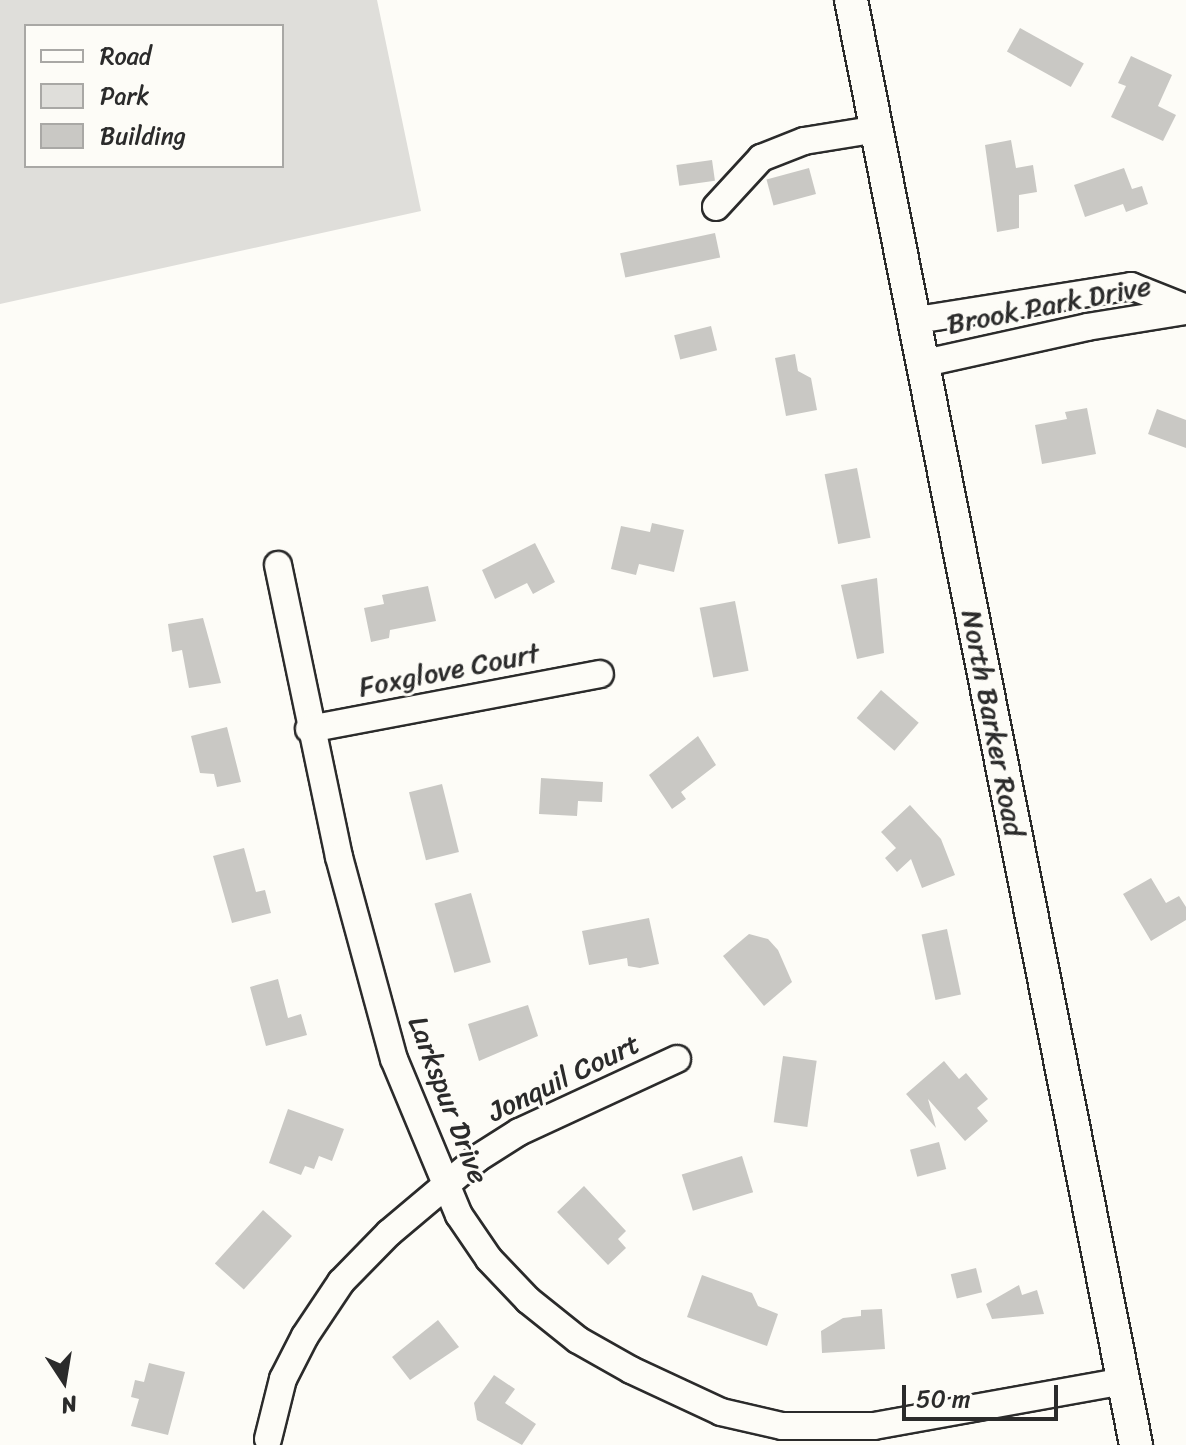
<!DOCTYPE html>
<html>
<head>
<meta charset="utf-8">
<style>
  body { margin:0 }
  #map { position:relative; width:1186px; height:1445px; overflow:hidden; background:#fdfcf7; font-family:Sriracha,sans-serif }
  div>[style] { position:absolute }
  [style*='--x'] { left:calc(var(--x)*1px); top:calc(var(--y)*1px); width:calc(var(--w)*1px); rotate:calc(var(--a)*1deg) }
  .green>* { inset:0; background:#dfdeda }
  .building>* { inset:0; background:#c9c8c4; transform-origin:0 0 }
  .roads { filter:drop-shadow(2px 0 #2b2b2b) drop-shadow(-2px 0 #2b2b2b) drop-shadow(0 2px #2b2b2b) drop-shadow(0 -2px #2b2b2b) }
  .minor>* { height:26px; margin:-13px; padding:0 13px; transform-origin:13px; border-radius:13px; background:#fdfcf7 }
  .major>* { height:32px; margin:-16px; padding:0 16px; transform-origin:16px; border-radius:16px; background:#fdfcf7 }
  span { translate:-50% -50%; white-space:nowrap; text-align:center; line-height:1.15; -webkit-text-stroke:6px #fdfcf7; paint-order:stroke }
  .street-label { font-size:28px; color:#2b2b2b }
  .legend { position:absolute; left:24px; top:24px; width:260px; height:144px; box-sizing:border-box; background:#fdfcf7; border:2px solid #a9a8a5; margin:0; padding:10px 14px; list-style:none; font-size:24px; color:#2b2b2b }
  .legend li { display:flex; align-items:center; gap:16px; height:40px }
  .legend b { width:40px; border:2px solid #a9a8a5 }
  .north { position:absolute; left:24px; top:1341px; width:80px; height:80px; -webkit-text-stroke:6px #fdfcf7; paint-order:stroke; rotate:168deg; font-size:22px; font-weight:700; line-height:32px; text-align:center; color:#2b2b2b }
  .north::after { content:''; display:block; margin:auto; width:28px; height:36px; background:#2b2b2b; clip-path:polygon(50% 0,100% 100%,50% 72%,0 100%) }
  .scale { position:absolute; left:902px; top:1385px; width:156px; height:36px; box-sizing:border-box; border:4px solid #2b2b2b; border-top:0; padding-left:10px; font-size:24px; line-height:28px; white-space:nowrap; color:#2b2b2b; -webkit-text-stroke:6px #fdfcf7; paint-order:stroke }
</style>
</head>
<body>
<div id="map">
  <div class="green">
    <div style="clip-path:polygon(evenodd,0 0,377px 0,421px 211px,0 304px,0 0,26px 26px,282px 26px,282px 166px,26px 166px,26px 26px)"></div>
  </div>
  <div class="building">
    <div style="left:1020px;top:28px;width:73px;height:27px;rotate:29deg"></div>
    <div style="clip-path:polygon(1131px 56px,1172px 75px,1158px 106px,1176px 115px,1163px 141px,1111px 117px,1126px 86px,1118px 83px)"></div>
    <div style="clip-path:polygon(1011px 140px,1016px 168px,1033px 165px,1037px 192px,1019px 195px,1019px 228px,997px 232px,985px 145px)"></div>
    <div style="left:712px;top:160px;width:21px;height:36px;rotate:82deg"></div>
    <div style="left:809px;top:168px;width:27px;height:44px;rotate:75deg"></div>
    <div style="clip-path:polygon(1124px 168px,1132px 189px,1142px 186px,1148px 204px,1126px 212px,1123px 204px,1085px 217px,1074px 185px)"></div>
    <div style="left:715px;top:233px;width:25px;height:97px;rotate:78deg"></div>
    <div style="left:711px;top:326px;width:25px;height:38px;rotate:76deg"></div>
    <div style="clip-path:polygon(795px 354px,798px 371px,811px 378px,817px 410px,786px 416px,775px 358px)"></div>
    <div style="clip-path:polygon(1087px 408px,1096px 454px,1042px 464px,1035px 425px,1067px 419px,1065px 412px)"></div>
    <div style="clip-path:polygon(1157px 409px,1186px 420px,1186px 448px,1148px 434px)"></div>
    <div style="left:857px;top:468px;width:71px;height:33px;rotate:79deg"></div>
    <div style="clip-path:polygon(652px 523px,684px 530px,674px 572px,639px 564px,636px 575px,611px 569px,621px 526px,650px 532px)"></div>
    <div style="clip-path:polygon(535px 543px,555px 582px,533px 594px,527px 583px,495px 599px,482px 570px)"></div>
    <div style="clip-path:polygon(877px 578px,884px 653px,857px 659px,841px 585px)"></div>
    <div style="clip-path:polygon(428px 586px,436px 621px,390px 630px,389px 638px,371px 642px,364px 608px,384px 604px,382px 595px)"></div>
    <div style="left:735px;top:601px;width:71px;height:36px;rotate:79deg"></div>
    <div style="clip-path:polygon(203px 618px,221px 683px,189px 688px,182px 650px,172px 652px,168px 624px)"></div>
    <div style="left:881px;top:690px;width:50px;height:37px;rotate:41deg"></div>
    <div style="clip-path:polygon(227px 727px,241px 782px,217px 787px,214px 774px,200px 773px,191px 736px)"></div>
    <div style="clip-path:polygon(698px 736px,716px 765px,681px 792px,686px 799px,672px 809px,649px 775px)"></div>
    <div style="clip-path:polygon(541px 778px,603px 782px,602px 802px,578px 801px,577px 816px,539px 814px)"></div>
    <div style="left:442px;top:784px;width:70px;height:34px;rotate:76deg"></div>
    <div style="clip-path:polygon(910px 805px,941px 839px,955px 875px,922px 888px,911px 859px,897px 872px,885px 858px,896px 848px,881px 832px)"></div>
    <div style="clip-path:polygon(244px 848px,256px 892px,265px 890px,271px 913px,232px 923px,213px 856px)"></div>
    <div style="clip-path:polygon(1151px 878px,1166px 903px,1179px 896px,1186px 907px,1186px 920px,1151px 941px,1123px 894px)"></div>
    <div style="left:471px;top:893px;width:72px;height:38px;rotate:74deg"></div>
    <div style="clip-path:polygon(649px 918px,659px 964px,640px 968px,628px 966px,627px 958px,589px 965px,582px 931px)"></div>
    <div style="left:947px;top:929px;width:67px;height:26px;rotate:78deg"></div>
    <div style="clip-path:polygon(749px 934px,768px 939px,778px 950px,792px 982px,764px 1006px,723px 956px)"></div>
    <div style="clip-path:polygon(278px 979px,288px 1018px,301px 1014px,307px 1035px,266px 1046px,250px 987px)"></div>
    <div style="clip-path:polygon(528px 1005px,538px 1036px,479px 1061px,468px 1024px)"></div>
    <div style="left:783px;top:1056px;width:34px;height:67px;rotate:8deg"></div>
    <div style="clip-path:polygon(944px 1061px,959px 1079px,966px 1073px,988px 1099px,977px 1108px,988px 1121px,965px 1141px,928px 1099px,936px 1128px,906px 1094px)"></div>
    <div style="clip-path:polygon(288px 1109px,344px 1129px,332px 1161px,319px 1156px,314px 1169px,305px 1166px,301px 1175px,269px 1163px)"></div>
    <div style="left:939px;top:1142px;width:28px;height:30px;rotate:75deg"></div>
    <div style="left:742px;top:1156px;width:38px;height:63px;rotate:73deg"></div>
    <div style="clip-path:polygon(584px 1186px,626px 1231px,618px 1239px,626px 1248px,608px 1265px,557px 1212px)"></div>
    <div style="left:263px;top:1210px;width:39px;height:72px;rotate:42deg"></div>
    <div style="left:976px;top:1268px;width:25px;height:26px;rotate:76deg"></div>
    <div style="clip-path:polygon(702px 1275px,752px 1293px,758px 1306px,778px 1314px,767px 1346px,687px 1317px)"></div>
    <div style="clip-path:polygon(1019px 1285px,1022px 1295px,1037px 1290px,1044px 1314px,992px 1319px,986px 1304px)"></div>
    <div style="clip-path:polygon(882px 1309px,885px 1349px,822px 1353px,821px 1331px,843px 1318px,861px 1316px,861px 1310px)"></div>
    <div style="clip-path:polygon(438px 1320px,459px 1347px,410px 1380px,392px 1357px)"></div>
    <div style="clip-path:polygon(149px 1363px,185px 1372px,168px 1435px,131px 1426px,139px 1399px,131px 1397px,135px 1380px,144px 1382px)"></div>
    <div style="clip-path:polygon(494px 1375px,515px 1389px,505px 1403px,536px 1424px,522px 1445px,477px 1420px,474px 1403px)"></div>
  </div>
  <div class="roads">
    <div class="minor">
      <div style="--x:716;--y:207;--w:67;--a:-47.4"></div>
      <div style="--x:761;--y:158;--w:46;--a:-21.6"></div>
      <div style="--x:804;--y:141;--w:75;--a:-9.2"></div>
      <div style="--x:917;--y:320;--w:217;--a:-9"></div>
      <div style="--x:1131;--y:286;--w:59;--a:21.8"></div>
      <div style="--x:925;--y:363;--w:166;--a:-12.5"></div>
      <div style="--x:1087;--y:327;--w:100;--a:-9.2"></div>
      <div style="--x:278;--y:565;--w:298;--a:78.2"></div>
      <div style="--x:339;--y:857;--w:209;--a:74.8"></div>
      <div style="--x:394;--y:1059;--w:169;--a:67.4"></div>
      <div style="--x:459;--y:1215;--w:53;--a:55.7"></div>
      <div style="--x:489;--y:1259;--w:57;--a:46.4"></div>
      <div style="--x:528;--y:1300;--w:64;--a:38.7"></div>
      <div style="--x:578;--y:1340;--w:61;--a:29.5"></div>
      <div style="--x:631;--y:1370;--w:99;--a:25"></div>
      <div style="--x:721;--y:1412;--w:63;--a:12.9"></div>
      <div style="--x:782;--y:1426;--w:92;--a:0"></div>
      <div style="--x:874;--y:1426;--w:253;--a:-10.2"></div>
      <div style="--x:309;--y:729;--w:296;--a:-10.7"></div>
      <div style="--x:268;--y:1439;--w:62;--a:-76"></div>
      <div style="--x:283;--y:1379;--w:48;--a:-62.9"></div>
      <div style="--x:305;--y:1336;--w:65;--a:-56.3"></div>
      <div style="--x:341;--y:1282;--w:69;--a:-45.6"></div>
      <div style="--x:389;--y:1233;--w:116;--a:-40.1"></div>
      <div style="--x:478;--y:1158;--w:49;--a:-32.4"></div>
      <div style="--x:519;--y:1132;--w:174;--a:-24.8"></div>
    </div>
    <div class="major">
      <div style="--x:851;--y:0;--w:1473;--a:78.84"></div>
    </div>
  </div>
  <div class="street-label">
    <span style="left:1049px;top:305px;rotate:-11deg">Brook Park Drive</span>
    <span style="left:449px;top:670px;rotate:-11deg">Foxglove Court</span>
    <span style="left:993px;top:723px;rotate:79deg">North Barker Road</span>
    <span style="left:564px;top:1078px;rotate:-26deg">Jonquil Court</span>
    <span style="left:448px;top:1100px;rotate:69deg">Larkspur Drive</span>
  </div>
  <ul class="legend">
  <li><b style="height:10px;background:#fdfcf7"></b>Road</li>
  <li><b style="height:22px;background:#dfdeda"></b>Park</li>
  <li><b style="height:22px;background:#c9c8c4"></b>Building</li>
  </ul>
  <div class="north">N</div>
  <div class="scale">50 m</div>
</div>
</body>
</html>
